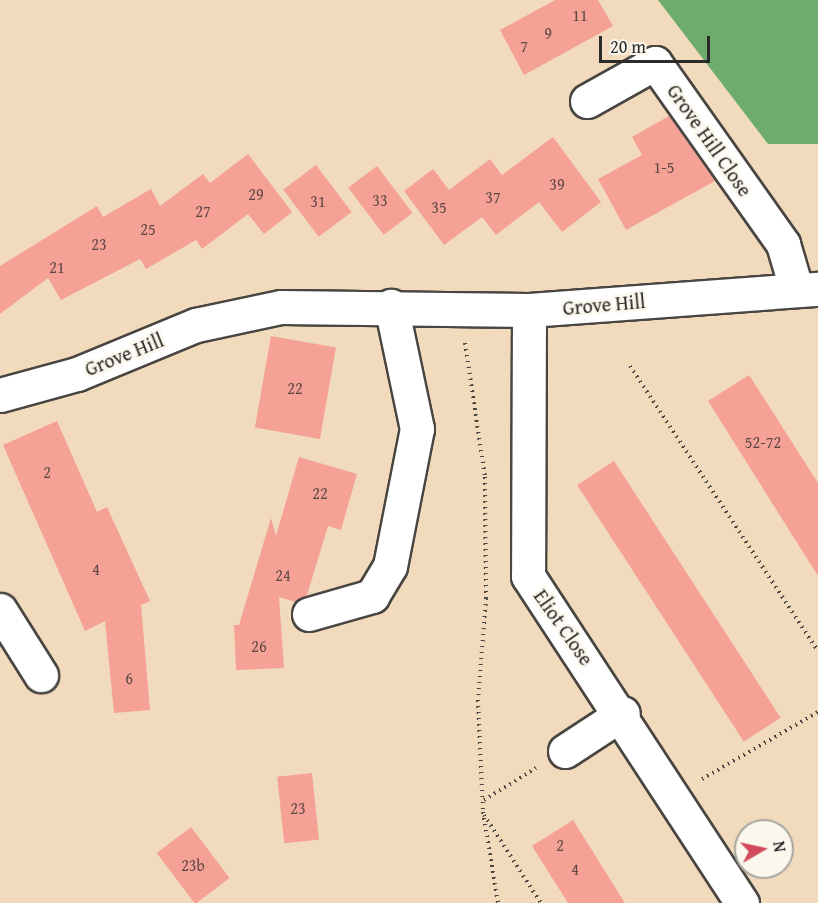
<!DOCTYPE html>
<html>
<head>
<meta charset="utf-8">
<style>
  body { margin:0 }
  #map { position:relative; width:818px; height:903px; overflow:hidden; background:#f1dbbc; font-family:"Gentium Book Plus",serif }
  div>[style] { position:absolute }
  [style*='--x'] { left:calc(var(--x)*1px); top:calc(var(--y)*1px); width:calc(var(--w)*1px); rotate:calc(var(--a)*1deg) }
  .forest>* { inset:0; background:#6eac6e }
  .building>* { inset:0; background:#f5a196; transform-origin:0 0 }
  .path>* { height:4px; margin-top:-2px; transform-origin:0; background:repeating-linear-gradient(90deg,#494541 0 1.5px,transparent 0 6px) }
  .roads { filter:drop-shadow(2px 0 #494541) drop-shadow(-2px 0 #494541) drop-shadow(0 2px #494541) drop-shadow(0 -2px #494541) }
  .minor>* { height:33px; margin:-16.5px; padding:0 16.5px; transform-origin:16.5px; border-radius:16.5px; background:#fff }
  span { translate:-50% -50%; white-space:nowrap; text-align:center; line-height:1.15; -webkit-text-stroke:5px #fbf7ec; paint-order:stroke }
  .number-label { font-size:16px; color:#5e4846 }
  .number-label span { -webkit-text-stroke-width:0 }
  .street-label { font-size:20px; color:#2b2b2b }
  .north { position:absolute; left:734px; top:819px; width:60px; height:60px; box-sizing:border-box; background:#fbf7ec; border:2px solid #a8a59f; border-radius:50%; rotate:81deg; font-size:16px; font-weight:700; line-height:24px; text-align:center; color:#2b2b2b }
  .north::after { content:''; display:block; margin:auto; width:21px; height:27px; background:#d1495b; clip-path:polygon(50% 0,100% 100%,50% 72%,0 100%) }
  .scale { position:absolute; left:599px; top:36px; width:111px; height:27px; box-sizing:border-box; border:3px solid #2b2b2b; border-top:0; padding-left:8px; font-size:18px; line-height:21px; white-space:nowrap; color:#2b2b2b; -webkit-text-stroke:4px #fbf7ec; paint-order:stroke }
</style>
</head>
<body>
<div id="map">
  <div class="forest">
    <div style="clip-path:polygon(658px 0,818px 0,818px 144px,768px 144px)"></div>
  </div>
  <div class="building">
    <div style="clip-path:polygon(555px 0,598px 0,613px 26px,524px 75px,500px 30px)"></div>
    <div style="clip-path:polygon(669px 116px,715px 181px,626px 230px,598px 179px,642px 155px,632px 137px)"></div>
    <div style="clip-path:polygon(553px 137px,601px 202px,562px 232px,539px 202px,496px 235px,482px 217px,444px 245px,404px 191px,433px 169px,449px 190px,490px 159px,502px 175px)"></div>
    <div style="clip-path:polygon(248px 154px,292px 212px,264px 234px,248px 214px,202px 249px,196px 240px,146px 269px,140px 259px,61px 300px,48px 278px,0 314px,0 266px,97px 206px,103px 217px,151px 189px,160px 206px,203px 174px,210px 183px)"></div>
    <div style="left:316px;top:165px;width:59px;height:41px;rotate:53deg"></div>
    <div style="left:377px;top:166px;width:59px;height:36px;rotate:53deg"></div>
    <div style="left:271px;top:336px;width:66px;height:93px;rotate:10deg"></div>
    <div style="clip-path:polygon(749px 375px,818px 483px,818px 576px,708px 401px)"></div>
    <div style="clip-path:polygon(57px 421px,97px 512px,107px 507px,150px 601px,141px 605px,150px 710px,114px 713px,105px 621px,85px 631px,3px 445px)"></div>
    <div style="clip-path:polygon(299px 457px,357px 474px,341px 530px,328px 526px,307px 595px,295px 602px,279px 597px,284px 668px,236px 670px,234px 625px,239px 625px,271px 518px,276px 536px)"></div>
    <div style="left:614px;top:461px;width:306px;height:44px;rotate:57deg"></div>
    <div style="left:312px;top:773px;width:67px;height:35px;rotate:84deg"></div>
    <div style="clip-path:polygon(573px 820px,588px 844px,625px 903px,568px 903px,532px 846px)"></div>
    <div style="left:191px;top:827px;width:64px;height:43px;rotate:53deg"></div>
  </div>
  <div class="path">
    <div style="--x:465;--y:343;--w:135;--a:81.5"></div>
    <div style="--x:485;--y:477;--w:121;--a:89.5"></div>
    <div style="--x:486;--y:598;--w:102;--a:94.5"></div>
    <div style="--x:478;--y:700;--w:112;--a:87.4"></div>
    <div style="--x:483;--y:812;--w:92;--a:80.6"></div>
    <div style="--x:630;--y:366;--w:341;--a:56.6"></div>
    <div style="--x:702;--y:779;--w:134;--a:-30"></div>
    <div style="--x:484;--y:800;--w:61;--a:-31.6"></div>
    <div style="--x:484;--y:815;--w:105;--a:57.1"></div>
  </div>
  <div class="roads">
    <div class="minor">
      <div style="--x:587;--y:101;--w:78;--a:-29.2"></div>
      <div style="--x:655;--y:63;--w:222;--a:54.7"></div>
      <div style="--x:783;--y:244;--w:46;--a:73.5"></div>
      <div style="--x:529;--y:310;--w:266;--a:90.2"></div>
      <div style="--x:528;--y:576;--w:391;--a:56.8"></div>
      <div style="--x:0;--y:395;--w:80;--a:-15.3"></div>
      <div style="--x:77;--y:374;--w:129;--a:-22.4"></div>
      <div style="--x:196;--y:325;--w:87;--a:-12"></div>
      <div style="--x:281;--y:307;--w:248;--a:0.7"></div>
      <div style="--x:529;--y:310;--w:290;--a:-4.2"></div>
      <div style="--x:0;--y:610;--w:77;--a:57.8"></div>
      <div style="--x:309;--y:614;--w:66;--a:-15.9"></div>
      <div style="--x:372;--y:596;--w:35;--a:-59"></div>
      <div style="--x:390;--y:566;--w:140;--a:-78.9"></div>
      <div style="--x:417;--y:429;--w:126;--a:-101.9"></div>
      <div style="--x:565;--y:751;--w:69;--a:-33.2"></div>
    </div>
  </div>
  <div class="number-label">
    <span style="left:580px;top:15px">11</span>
    <span style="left:548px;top:33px">9</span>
    <span style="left:524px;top:46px">7</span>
    <span style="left:664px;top:167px">1-5</span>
    <span style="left:557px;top:184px">39</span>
    <span style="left:256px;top:194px">29</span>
    <span style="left:493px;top:197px">37</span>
    <span style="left:380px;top:200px">33</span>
    <span style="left:318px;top:201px">31</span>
    <span style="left:439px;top:207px">35</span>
    <span style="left:203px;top:211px">27</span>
    <span style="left:148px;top:229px">25</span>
    <span style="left:99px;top:244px">23</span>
    <span style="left:57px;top:267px">21</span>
    <span style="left:295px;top:388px">22</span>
    <span style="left:763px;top:442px">52-72</span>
    <span style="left:47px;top:472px">2</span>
    <span style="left:320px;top:493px">22</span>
    <span style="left:96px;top:569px">4</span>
    <span style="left:283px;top:575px">24</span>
    <span style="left:259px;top:646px">26</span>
    <span style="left:129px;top:678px">6</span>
    <span style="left:298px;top:808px">23</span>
    <span style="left:560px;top:845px">2</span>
    <span style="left:193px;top:865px">23b</span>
    <span style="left:575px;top:869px">4</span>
  </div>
  <div class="street-label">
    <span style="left:710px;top:140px;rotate:55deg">Grove Hill Close</span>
    <span style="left:604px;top:304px;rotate:-5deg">Grove Hill</span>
    <span style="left:124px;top:354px;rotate:-22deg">Grove Hill</span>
    <span style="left:564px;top:627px;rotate:55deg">Eliot Close</span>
  </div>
  <div class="north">N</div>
  <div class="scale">20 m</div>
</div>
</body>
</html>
